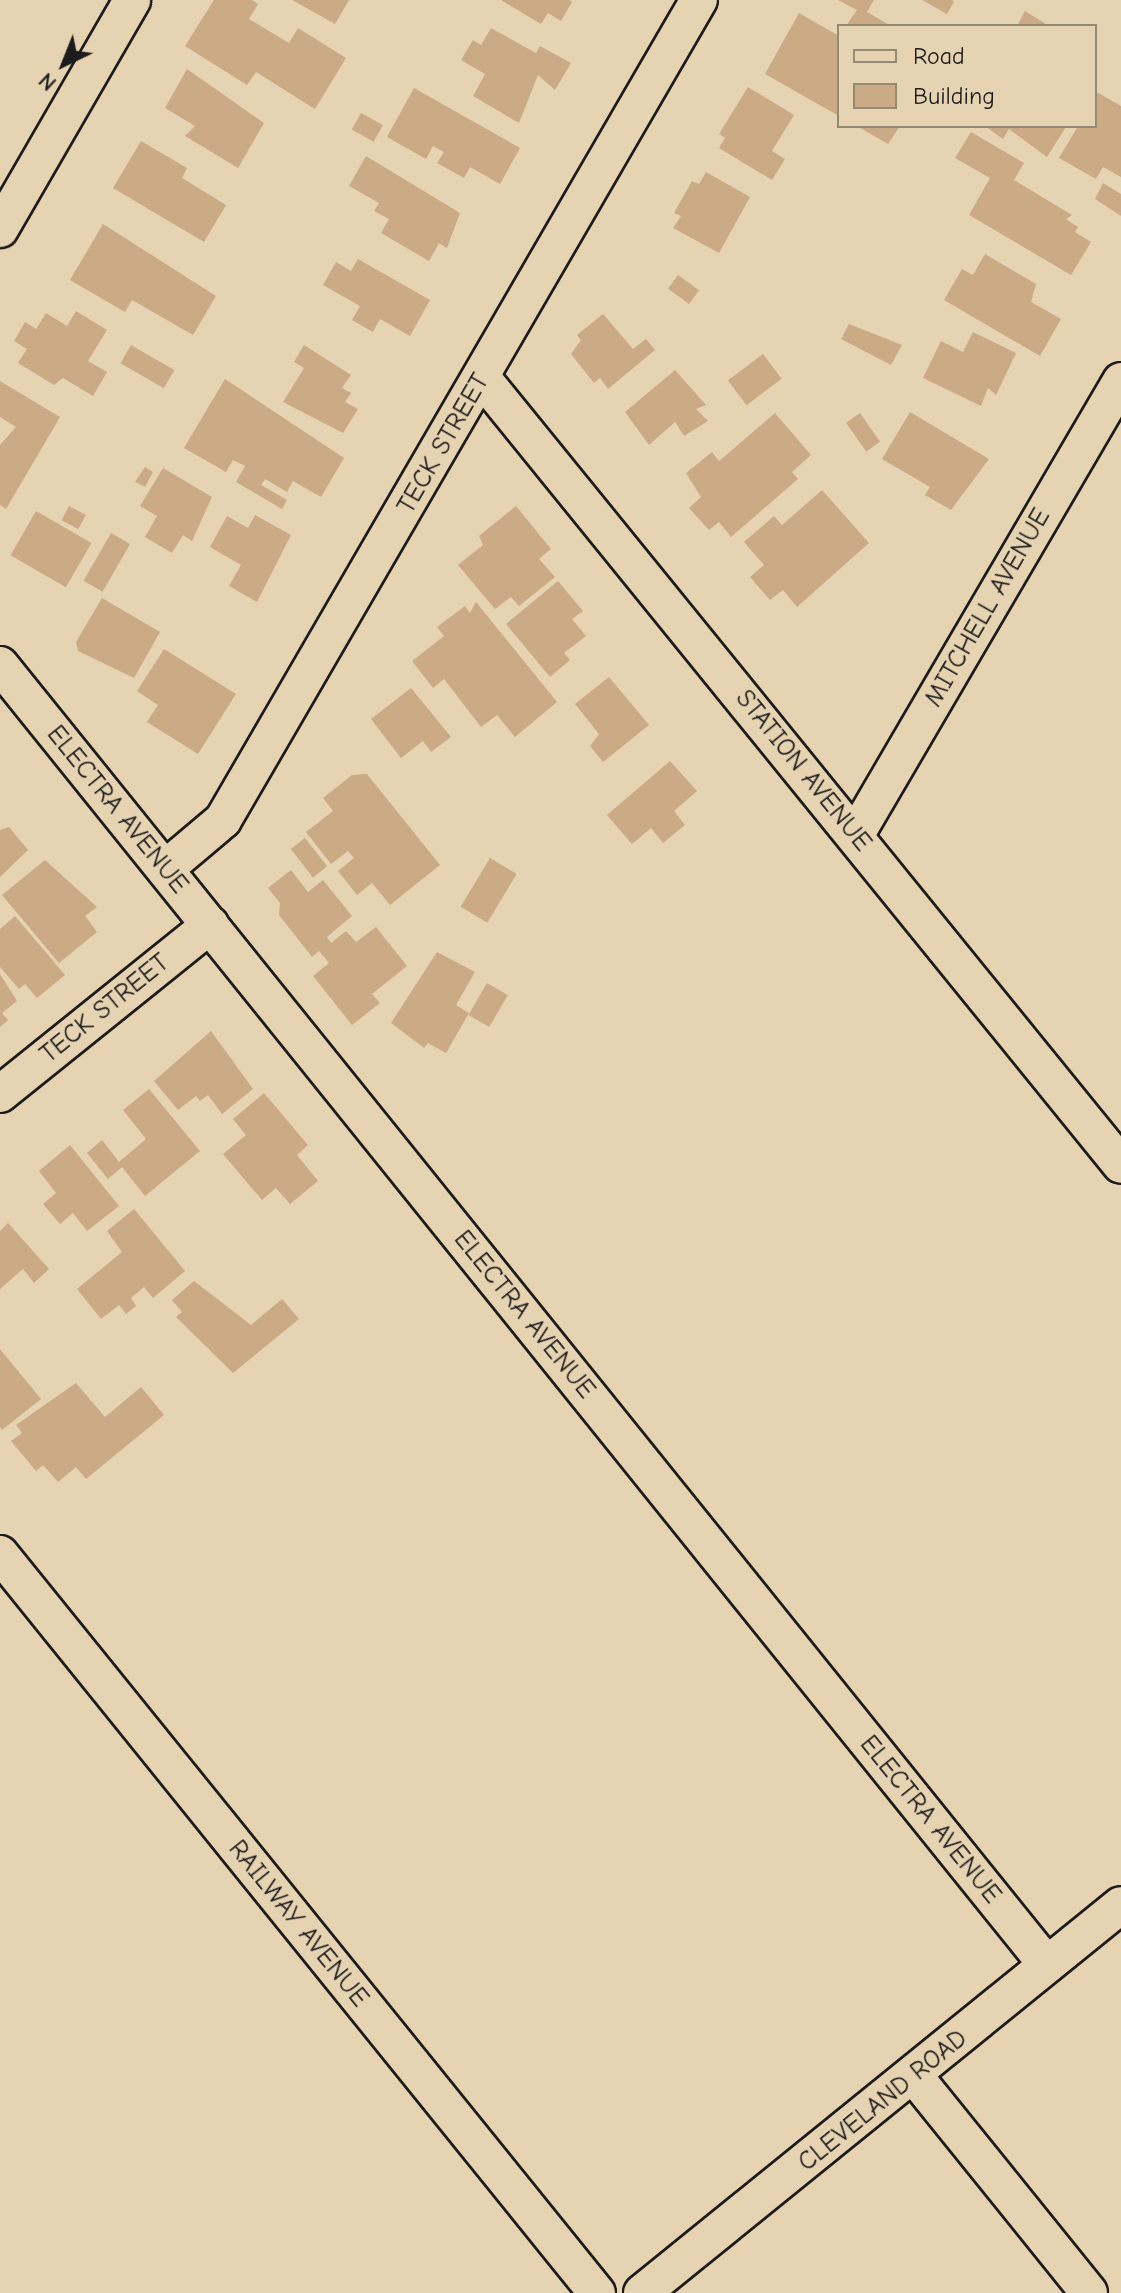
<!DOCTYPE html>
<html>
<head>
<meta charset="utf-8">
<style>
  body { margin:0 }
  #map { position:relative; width:1121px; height:2293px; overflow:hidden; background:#e6d3b1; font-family:"Comic Neue",sans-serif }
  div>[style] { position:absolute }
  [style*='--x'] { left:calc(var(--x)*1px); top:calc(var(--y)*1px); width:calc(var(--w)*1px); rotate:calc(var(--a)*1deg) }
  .building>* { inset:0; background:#cbab86; transform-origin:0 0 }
  .roads { filter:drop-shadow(2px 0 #1c1c1c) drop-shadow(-2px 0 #1c1c1c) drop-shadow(0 2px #1c1c1c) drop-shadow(0 -2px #1c1c1c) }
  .street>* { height:36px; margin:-18px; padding:0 18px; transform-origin:18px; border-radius:18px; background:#e6d3b1 }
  span { translate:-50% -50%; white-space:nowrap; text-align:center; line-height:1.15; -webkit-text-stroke:7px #e6d3b1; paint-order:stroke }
  .street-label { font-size:26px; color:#1c1c1c }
  .legend { position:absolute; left:837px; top:24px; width:260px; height:104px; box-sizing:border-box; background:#e6d3b1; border:2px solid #958a75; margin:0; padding:10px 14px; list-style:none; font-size:24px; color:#1c1c1c }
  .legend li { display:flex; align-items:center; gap:16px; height:40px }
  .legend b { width:40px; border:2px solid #958a75 }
  .north { position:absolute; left:24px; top:24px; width:80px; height:80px; -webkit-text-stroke:6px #e6d3b1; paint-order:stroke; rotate:223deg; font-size:22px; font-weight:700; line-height:32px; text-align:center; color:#1c1c1c }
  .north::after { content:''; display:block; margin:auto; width:28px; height:36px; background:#1c1c1c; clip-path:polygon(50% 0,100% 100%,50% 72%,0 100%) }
</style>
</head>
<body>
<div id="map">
  <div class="building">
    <div style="clip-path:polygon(214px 0,252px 0,258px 4px,249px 19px,289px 43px,298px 28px,346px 58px,315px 109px,256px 72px,247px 85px,185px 46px)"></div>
    <div style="clip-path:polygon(292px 0,349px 0,335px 24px)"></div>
    <div style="clip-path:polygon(501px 0,569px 0,572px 2px,561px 21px,548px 13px,541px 24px)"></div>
    <div style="clip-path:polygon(838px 0,874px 0,867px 12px,891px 26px,846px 26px,857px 10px)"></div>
    <div style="clip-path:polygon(922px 0,952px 0,954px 2px,947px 14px)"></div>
    <div style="clip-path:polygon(1025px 11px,1049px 26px,1017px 26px)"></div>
    <div style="clip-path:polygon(799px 13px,839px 36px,839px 116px,765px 74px)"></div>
    <div style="clip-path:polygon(491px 28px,536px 53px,540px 46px,571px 63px,555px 90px,538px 75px,519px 123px,473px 96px,485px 74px,461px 60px,473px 40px,481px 45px)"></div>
    <div style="clip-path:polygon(187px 69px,264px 123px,238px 168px,185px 136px,195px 126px,165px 108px)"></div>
    <div style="clip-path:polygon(748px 87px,794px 115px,772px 151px,785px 159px,772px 180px,719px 148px,725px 138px,719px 134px)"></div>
    <div style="clip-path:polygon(414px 88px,520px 148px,500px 184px,470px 167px,464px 178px,437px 163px,444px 152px,433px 146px,426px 159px,387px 137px)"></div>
    <div style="clip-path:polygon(1095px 91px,1121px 106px,1121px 177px,1103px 167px,1096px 179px,1059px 158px,1078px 126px,1095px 126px)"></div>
    <div style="left:361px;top:113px;width:25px;height:19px;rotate:29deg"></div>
    <div style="clip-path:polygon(857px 126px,900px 126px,888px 144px)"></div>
    <div style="clip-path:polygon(985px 126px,1064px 126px,1066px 127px,1047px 157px,1009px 129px,1003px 139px)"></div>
    <div style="clip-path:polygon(971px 132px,1024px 163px,1014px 180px,1072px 215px,1066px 219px,1078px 227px,1075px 232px,1091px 242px,1071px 275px,969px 215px,990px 178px,955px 158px)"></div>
    <div style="clip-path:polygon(141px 141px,187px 168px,182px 178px,226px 205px,204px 242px,113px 188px)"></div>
    <div style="clip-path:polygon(366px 156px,460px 213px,447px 248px,439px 243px,429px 261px,381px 233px,389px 219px,374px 211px,379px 203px,349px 186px)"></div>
    <div style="clip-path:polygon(706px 172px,750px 197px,719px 253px,673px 228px,681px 216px,674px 213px,692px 181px,699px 184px)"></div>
    <div style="clip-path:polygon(1103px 183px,1121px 194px,1121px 216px,1095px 199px)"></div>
    <div style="clip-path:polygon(103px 224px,216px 296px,193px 335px,132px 300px,125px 312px,70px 280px)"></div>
    <div style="clip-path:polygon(985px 254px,1036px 284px,1031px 302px,1061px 319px,1040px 356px,944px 300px,962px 269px,973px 275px)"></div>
    <div style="clip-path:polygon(358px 259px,430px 300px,410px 336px,380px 319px,373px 332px,352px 320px,360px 306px,323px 285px,336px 262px,351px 271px)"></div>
    <div style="left:678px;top:275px;width:26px;height:17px;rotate:36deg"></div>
    <div style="clip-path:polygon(76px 311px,107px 330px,88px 361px,107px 372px,93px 396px,63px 378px,54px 385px,18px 363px,27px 349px,14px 341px,25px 322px,36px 329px,46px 313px,67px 326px)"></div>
    <div style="clip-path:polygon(603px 314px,633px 349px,646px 339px,655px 350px,608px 389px,600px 378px,594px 383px,571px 354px,581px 340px,577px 335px)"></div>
    <div style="clip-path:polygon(849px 324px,902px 345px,891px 365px,841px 339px)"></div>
    <div style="clip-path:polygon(973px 332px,1016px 353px,996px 395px,988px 388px,981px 406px,923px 378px,941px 341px,963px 352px)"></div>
    <div style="left:131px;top:345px;width:50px;height:21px;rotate:30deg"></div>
    <div style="clip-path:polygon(304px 345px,351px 375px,342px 388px,351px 393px,345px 402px,358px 409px,343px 433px,283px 402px,304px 368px,294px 362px)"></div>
    <div style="left:763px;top:354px;width:31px;height:44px;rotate:53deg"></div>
    <div style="clip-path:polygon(675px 370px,706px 405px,696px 409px,708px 421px,684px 436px,675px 422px,649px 445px,625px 412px)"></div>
    <div style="clip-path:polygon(225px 379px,344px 458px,321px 497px,293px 481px,287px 492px,265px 479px,261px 485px,287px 500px,282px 509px,236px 482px,245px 466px,233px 460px,226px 472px,184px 448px)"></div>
    <div style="clip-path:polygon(0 381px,60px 417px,6px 509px,0 505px,0 445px,16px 427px,0 417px)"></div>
    <div style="clip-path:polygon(910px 412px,989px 459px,951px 510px,925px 495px,930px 487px,882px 459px)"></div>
    <div style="clip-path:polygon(775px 413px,811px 455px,792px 472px,798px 479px,731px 537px,719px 522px,709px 530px,689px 508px,701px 497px,686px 473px,712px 452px,719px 461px)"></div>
    <div style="left:860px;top:413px;width:35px;height:17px;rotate:55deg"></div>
    <div style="clip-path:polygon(145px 467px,153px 472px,145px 487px,135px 482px)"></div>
    <div style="clip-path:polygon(163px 468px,212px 497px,192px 541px,183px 535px,172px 553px,145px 537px,157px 516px,140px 506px)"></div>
    <div style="clip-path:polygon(822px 490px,869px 543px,797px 607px,783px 590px,770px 600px,750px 577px,764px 565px,744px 542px,774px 516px,782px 525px)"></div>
    <div style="left:69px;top:506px;width:19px;height:16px;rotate:28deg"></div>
    <div style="clip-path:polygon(516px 506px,551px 549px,539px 559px,555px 577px,519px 606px,511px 597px,495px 609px,458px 565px,483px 545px,479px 536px)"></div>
    <div style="left:36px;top:511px;width:64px;height:51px;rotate:30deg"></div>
    <div style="clip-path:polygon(255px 515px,291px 535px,257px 602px,229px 586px,241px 565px,210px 547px,227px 516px,248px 528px)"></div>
    <div style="left:111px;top:533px;width:22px;height:55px;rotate:30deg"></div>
    <div style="clip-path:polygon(558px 581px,583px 611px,572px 619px,586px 636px,564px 653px,570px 660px,550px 677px,506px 624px)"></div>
    <div style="clip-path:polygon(102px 598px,160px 632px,134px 678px,78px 651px,76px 642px)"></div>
    <div style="clip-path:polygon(476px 602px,557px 702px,515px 737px,497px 715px,481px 727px,444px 679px,433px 688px,412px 661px,444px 636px,437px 627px,465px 606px,470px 613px)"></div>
    <div style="clip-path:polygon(164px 649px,236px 694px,198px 754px,147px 722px,158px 705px,137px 691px)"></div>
    <div style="clip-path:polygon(609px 677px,649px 725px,603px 762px,590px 746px,599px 734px,575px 704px)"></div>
    <div style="clip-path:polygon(411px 688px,451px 737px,431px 752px,423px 741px,401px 758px,371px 719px)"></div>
    <div style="clip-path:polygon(670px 761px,697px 791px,674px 811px,685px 825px,663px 843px,651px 828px,632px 844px,607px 815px)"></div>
    <div style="clip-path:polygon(367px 774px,440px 865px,390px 905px,372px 883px,357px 895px,338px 871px,354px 858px,348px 851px,331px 864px,306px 832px,333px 811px,323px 798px,352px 775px)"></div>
    <div style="clip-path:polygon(9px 827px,28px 850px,0 877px,0 830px)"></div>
    <div style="left:305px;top:838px;width:36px;height:18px;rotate:52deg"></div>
    <div style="left:490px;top:858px;width:31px;height:57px;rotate:31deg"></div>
    <div style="clip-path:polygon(45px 860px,97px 907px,85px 916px,97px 932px,59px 963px,2px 895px)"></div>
    <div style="clip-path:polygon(291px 870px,308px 892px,323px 880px,352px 916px,327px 937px,331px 943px,346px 931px,356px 942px,376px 927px,407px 966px,372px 994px,380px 1003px,352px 1025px,313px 976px,329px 963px,319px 951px,312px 957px,279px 915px,280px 903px,268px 888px)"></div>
    <div style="clip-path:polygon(15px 916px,65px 975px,37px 998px,25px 984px,19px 989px,0 967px,0 929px)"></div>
    <div style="clip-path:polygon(437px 952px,475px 972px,456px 1005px,469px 1013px,446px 1053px,428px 1043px,424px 1048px,391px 1023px)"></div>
    <div style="clip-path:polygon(0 974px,17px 1001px,2px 1013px,8px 1020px,0 1027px)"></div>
    <div style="left:487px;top:983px;width:24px;height:37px;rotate:30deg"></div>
    <div style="clip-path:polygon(211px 1031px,253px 1089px,222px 1114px,208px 1095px,200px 1101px,196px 1096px,178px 1110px,154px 1081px)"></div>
    <div style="clip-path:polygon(149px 1089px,200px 1151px,145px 1196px,122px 1167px,108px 1179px,87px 1153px,102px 1140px,119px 1162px,146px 1139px,123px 1110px)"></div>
    <div style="clip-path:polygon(264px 1093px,308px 1145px,297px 1155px,318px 1181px,290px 1204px,276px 1188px,262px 1200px,223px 1154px,246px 1135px,233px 1119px)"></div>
    <div style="clip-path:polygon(70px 1145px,119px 1206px,87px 1231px,73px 1213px,60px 1224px,43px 1204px,56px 1193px,39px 1171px)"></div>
    <div style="clip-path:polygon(134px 1209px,185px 1271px,153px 1298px,144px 1287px,131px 1298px,136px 1306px,126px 1314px,119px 1305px,101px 1319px,77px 1289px,122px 1252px,107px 1231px)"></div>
    <div style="clip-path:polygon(8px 1223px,49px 1269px,34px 1283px,23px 1269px,0 1289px,0 1231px)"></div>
    <div style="clip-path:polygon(194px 1281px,251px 1325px,282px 1299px,299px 1319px,233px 1373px,176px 1317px,182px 1312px,172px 1300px)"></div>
    <div style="clip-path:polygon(0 1349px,41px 1399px,2px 1430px,0 1427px)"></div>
    <div style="clip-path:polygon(76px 1383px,105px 1417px,141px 1387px,164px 1415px,86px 1479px,76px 1467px,58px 1482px,43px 1465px,36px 1471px,11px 1441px,22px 1433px,16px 1425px)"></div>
  </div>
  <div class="roads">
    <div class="street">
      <div style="--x:0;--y:229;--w:264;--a:-60"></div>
      <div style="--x:483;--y:379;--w:1012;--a:50.93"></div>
      <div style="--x:0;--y:665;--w:1669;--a:51.15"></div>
      <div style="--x:855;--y:836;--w:527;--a:-59.69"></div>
      <div style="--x:165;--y:869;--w:76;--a:-40.2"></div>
      <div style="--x:223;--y:820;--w:948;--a:-59.87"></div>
      <div style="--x:0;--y:1094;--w:270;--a:-38.8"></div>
      <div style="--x:0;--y:1554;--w:950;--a:51.07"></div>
      <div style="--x:915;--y:2077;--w:277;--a:51.1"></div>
      <div style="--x:642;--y:2293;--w:616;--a:-39.01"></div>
    </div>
  </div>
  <div class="street-label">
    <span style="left:444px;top:444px;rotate:-60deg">TECK STREET</span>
    <span style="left:988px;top:608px;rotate:-60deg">MITCHELL AVENUE</span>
    <span style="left:803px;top:771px;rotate:51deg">STATION AVENUE</span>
    <span style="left:117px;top:810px;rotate:51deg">ELECTRA AVENUE</span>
    <span style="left:105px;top:1009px;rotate:-39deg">TECK STREET</span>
    <span style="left:524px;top:1315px;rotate:51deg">ELECTRA AVENUE</span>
    <span style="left:930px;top:1820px;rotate:51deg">ELECTRA AVENUE</span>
    <span style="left:298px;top:1924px;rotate:51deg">RAILWAY AVENUE</span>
    <span style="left:883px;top:2101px;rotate:-39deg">CLEVELAND ROAD</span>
  </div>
  <ul class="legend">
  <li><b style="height:10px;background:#e6d3b1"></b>Road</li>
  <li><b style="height:22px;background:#cbab86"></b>Building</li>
  </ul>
  <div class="north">N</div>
</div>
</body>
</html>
